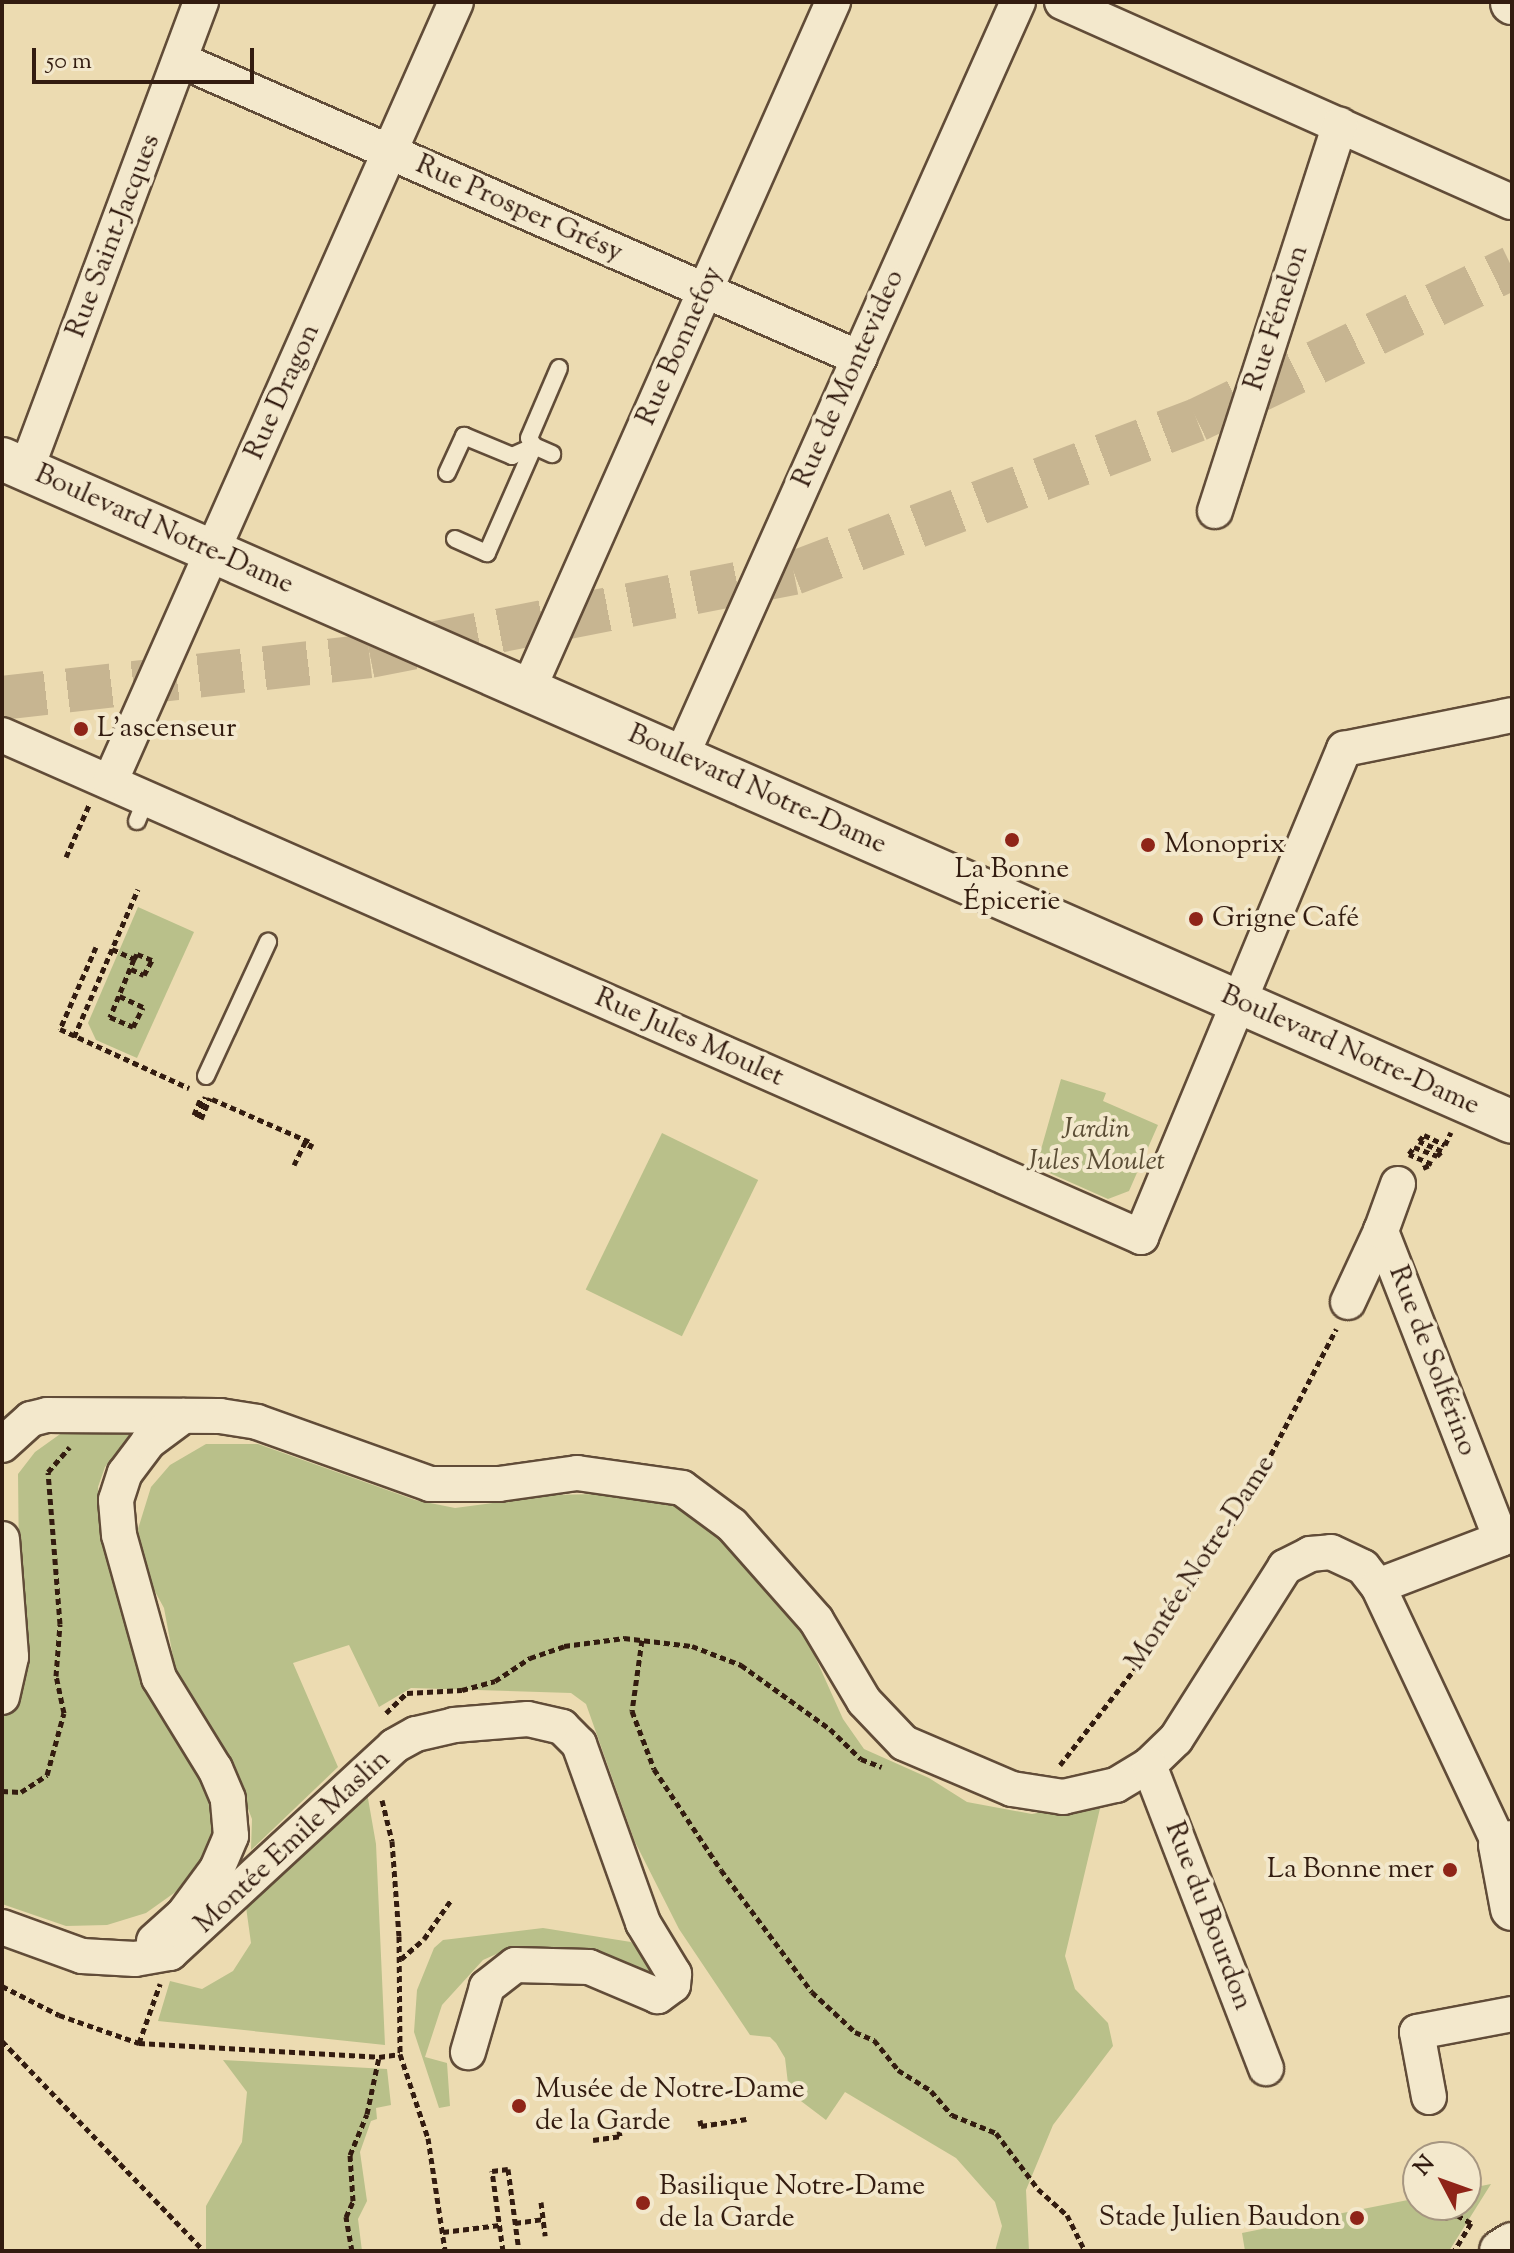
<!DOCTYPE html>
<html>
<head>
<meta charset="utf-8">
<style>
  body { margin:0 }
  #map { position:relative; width:1514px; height:2253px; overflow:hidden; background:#ecdbb1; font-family:"Sorts Mill Goudy",serif }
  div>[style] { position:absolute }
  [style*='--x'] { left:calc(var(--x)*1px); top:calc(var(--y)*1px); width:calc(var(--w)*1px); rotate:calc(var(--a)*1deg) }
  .green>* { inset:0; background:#b9c08a; transform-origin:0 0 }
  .trunk-tunnel>* { height:44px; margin-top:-22px; transform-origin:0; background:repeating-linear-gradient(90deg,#c7b591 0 44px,transparent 0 66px) }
  .path>* { height:5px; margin-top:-2.5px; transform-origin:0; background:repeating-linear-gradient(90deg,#331c10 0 6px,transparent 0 10px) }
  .roads { filter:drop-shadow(2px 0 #614c38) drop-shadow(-2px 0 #614c38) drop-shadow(0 2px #614c38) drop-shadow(0 -2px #614c38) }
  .service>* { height:16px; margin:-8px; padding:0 8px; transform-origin:8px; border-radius:8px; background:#f3e8cc }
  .minor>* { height:34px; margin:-17px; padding:0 17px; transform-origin:17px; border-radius:17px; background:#f3e8cc }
  .tertiary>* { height:42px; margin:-21px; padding:0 21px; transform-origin:21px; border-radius:21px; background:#f3e8cc }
  .dots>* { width:22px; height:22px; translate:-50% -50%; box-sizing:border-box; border:4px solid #f3e8cc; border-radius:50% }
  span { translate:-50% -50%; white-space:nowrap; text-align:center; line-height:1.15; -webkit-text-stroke:8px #f3e8cc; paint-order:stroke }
  .street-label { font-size:28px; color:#331c10 }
  .poi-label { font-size:28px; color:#331c10 }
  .left { translate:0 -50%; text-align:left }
  .right { translate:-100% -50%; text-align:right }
  .park-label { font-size:28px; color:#5b4d35; font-style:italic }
  .frame { position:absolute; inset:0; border:4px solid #331c10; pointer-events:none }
  .north { position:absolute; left:1402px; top:2141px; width:80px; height:80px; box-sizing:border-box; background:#f3e8cc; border:2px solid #a69681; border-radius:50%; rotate:311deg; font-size:22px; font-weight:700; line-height:32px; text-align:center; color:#331c10 }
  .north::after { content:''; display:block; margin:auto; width:28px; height:36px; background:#8f2418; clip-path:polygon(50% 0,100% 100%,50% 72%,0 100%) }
  .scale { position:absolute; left:32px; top:48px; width:222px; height:36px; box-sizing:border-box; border:4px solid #331c10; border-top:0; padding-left:10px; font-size:24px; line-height:28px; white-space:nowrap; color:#331c10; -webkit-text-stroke:6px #f3e8cc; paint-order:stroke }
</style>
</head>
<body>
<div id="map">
  <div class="green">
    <div style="clip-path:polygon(138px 907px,194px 932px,137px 1058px,96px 1040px,88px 1023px)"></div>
    <div style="clip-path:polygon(1061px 1079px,1106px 1093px,1103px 1101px,1158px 1125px,1129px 1191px,1108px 1199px,1036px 1167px)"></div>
    <div style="left:662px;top:1133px;width:107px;height:174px;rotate:26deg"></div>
    <div style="clip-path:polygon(63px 1432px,130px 1435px,105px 1467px,98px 1487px,100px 1521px,140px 1677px,214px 1806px,213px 1832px,191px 1881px,146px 1913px,107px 1925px,66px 1926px,2px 1904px,2px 1719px,16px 1689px,20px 1654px,18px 1474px,35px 1452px)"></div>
    <div style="clip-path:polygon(206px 1444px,258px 1444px,415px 1500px,455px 1508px,552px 1495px,642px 1493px,670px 1499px,705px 1516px,799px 1621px,843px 1719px,864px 1749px,929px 1778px,967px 1802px,1032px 1814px,1102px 1800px,1065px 1956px,1075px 1989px,1108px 2023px,1113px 2046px,1053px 2125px,1026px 2190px,1029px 2251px,995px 2251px,1002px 2226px,995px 2202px,956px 2158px,845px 2092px,826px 2120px,789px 2092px,785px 2058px,776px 2043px,770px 2037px,750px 2035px,679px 1929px,635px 1842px,586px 1704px,571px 1693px,411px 1688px,379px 1707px,349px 1645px,293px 1663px,338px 1767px,251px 1850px,252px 1819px,238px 1783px,181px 1700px,164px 1608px,140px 1564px,138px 1529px,151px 1487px,170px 1465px)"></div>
    <div style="clip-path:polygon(366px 1787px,376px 1844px,385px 2045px,158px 2021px,170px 1981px,202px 1989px,233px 1971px,251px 1943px,246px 1907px)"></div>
    <div style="clip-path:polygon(543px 1928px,631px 1942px,654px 1966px,651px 1976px,594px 1953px,512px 1947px,483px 1960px,442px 2005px,425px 2057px,447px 2063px,450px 2106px,439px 2108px,414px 2032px,417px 1990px,434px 1948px,443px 1940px)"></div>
    <div style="clip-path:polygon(223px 2060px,387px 2069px,391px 2105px,376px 2108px,377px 2119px,371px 2121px,360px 2152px,367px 2201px,358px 2219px,362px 2251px,206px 2251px,206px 2206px,242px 2142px,247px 2092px)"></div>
    <div style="clip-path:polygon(1491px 2184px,1449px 2251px,1245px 2251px,1242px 2233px,1418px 2198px,1418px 2205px,1466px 2205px,1466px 2189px)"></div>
  </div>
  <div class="trunk-tunnel">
    <div style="--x:2;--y:698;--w:370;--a:-6.5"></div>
    <div style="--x:370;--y:656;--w:432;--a:-11.1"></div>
    <div style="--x:794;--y:573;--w:431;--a:-20.8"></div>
    <div style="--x:1197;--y:420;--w:350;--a:-25.8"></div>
  </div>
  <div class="path">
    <div style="--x:66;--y:857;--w:57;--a:-66.1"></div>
    <div style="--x:96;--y:947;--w:90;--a:113.7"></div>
    <div style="--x:60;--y:1029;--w:142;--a:24.6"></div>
    <div style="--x:112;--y:949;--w:24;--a:24"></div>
    <div style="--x:134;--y:959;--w:63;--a:112.5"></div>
    <div style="--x:110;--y:1017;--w:25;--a:23"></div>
    <div style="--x:133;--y:1027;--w:22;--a:-63"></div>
    <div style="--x:143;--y:1007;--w:26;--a:-155"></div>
    <div style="--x:131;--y:969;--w:14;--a:25"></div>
    <div style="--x:144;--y:975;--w:17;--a:-62"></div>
    <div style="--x:152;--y:960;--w:16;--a:-158"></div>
    <div style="--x:137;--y:954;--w:6;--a:121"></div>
    <div style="--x:74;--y:1037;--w:161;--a:-66.6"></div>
    <div style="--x:212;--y:1099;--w:109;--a:23.7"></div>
    <div style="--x:312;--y:1143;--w:7;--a:117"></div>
    <div style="--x:194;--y:1115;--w:18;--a:-68"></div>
    <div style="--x:197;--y:1117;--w:22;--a:-68"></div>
    <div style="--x:201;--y:1119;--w:23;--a:-67"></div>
    <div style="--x:294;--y:1165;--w:28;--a:-64"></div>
    <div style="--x:1423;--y:1168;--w:10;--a:-24"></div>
    <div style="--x:1432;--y:1164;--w:25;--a:-157"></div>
    <div style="--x:1409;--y:1154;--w:9;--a:-54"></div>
    <div style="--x:1414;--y:1147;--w:25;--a:21"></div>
    <div style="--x:1437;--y:1156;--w:7;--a:-45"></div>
    <div style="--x:1442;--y:1151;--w:25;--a:-157"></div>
    <div style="--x:1419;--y:1141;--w:8;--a:-50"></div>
    <div style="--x:1424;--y:1135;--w:23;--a:25"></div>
    <div style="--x:1445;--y:1145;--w:14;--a:-65"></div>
    <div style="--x:642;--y:1640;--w:72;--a:98"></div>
    <div style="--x:632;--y:1711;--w:62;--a:69.2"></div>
    <div style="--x:654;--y:1769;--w:121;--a:56.4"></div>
    <div style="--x:721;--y:1870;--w:152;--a:53.3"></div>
    <div style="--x:812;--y:1992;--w:59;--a:42.9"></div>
    <div style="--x:855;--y:2032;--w:21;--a:23"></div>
    <div style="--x:874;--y:2040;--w:38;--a:51"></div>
    <div style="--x:898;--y:2070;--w:39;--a:32"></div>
    <div style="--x:931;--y:2091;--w:32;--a:49"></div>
    <div style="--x:952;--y:2115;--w:48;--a:22.2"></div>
    <div style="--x:996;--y:2133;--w:70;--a:53.1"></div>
    <div style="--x:1038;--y:2189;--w:39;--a:42"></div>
    <div style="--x:1067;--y:2215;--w:40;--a:63.4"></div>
    <div style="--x:386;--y:1713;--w:29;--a:-44"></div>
    <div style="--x:407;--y:1693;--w:55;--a:-3.1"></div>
    <div style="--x:462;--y:1690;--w:34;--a:-15"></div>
    <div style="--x:495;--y:1681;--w:42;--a:-33.3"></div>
    <div style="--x:530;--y:1658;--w:36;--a:-19"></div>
    <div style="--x:564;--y:1646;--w:61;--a:-7.6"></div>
    <div style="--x:624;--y:1638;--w:68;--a:6.7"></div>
    <div style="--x:692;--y:1646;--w:53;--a:21.2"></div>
    <div style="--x:741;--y:1665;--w:110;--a:35.7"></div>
    <div style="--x:830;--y:1729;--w:43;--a:44.1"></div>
    <div style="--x:861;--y:1759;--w:22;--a:21"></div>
    <div style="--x:1060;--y:1765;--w:137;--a:-52.1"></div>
    <div style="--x:1144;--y:1657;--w:179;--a:-56.4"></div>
    <div style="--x:1243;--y:1508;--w:202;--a:-62.5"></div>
    <div style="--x:2;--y:1791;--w:19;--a:3"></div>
    <div style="--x:21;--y:1792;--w:31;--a:-33"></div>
    <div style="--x:47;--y:1775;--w:64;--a:-74.7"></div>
    <div style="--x:64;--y:1713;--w:38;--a:-102"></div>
    <div style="--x:56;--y:1676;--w:52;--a:-85.6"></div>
    <div style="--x:60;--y:1624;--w:152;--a:-94.5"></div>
    <div style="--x:48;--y:1472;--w:33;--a:-49"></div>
    <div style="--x:382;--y:1800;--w:42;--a:76.3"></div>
    <div style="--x:392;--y:1841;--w:95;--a:85.8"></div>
    <div style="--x:399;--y:1936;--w:118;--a:89.5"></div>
    <div style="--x:401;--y:1959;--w:30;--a:-41"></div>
    <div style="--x:424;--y:1939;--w:47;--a:-55.3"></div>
    <div style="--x:2;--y:1986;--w:64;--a:27"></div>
    <div style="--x:59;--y:2015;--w:85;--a:19.3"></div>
    <div style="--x:139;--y:2043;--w:240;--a:3.3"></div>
    <div style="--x:379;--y:2057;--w:21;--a:-8"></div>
    <div style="--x:400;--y:2054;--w:89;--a:71.6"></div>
    <div style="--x:428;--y:2138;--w:114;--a:81.4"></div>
    <div style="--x:2;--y:2041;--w:291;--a:46.1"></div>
    <div style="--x:139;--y:2043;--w:63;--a:-70.4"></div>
    <div style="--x:700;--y:2120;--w:6;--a:81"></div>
    <div style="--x:701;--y:2126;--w:46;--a:-8.8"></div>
    <div style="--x:593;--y:2140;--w:27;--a:-8"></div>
    <div style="--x:620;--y:2136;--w:5;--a:-101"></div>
    <div style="--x:541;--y:2202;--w:34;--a:83"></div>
    <div style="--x:1444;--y:2218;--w:13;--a:-13"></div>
    <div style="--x:1457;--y:2215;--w:16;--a:30"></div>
    <div style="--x:1471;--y:2223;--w:33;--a:121"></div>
    <div style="--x:515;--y:2223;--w:28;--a:-8"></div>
    <div style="--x:443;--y:2232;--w:57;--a:-7"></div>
    <div style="--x:352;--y:2251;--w:35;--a:-100"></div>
    <div style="--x:346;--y:2217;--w:17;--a:-66"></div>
    <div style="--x:353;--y:2201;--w:46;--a:-93.7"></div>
    <div style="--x:350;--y:2155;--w:44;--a:-67.5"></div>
    <div style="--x:367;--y:2114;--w:58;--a:-78.1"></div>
    <div style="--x:503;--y:2251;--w:81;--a:-97.8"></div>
    <div style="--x:492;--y:2171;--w:16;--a:-7"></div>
    <div style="--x:508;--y:2169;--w:83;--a:82.4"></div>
  </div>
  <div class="roads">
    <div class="service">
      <div style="--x:447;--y:473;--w:41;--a:-65.3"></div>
      <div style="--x:464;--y:436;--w:52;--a:22.6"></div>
      <div style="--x:512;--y:456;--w:24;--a:-24"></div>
      <div style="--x:534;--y:446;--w:9;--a:-122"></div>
      <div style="--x:529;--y:438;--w:76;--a:-66.8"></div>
      <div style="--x:455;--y:539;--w:35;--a:24"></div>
      <div style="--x:487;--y:553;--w:117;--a:-66.3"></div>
      <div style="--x:534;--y:446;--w:20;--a:24"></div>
      <div style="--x:137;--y:821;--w:24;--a:-68"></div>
      <div style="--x:206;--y:1076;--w:148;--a:-65.2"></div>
    </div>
    <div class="minor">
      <div style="--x:1062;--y:2;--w:492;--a:24"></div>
      <div style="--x:180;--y:60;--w:742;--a:23.7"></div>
      <div style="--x:26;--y:470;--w:500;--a:-69.5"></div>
      <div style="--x:1215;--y:511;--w:406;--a:-72.1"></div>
      <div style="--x:528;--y:690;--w:753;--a:-66.09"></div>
      <div style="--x:2;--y:735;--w:1245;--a:23.78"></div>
      <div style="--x:1141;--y:1237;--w:529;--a:-67.41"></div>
      <div style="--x:1344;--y:749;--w:171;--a:-11.4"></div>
      <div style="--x:681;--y:757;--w:827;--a:-65.95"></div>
      <div style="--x:110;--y:782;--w:853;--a:-66.08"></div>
      <div style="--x:1348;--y:1302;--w:78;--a:-65.1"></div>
      <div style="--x:2;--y:1445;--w:39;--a:-42"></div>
      <div style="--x:31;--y:1419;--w:16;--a:-14"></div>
      <div style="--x:47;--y:1415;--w:173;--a:0.3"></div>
      <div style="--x:220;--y:1416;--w:37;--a:9"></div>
      <div style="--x:257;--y:1422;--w:184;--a:19.7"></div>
      <div style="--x:430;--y:1484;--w:69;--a:0"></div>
      <div style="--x:499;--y:1484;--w:79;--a:-8"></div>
      <div style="--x:577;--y:1473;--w:106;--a:8.1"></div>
      <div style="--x:682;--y:1488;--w:62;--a:36.5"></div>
      <div style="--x:732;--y:1525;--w:127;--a:48.5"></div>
      <div style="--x:816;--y:1620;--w:94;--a:59.3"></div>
      <div style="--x:864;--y:1701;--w:58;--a:46.4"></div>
      <div style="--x:904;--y:1743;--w:117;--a:23.1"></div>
      <div style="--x:1012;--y:1789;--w:52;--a:8.9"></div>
      <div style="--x:1063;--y:1797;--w:54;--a:-12.8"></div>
      <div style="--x:1116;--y:1785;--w:39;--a:-31"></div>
      <div style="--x:1149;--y:1765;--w:37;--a:-44"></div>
      <div style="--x:1176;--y:1739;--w:204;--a:-57.6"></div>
      <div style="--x:1285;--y:1567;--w:28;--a:-27"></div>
      <div style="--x:1310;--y:1554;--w:21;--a:-5"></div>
      <div style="--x:1331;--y:1552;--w:35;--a:25"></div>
      <div style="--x:1363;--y:1567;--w:24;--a:52"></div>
      <div style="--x:1378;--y:1586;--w:286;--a:64.8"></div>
      <div style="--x:2;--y:1539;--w:118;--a:85.6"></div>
      <div style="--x:11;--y:1657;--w:41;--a:102.7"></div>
      <div style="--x:1378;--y:1586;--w:132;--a:-20.9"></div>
      <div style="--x:1501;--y:1539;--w:331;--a:-111.3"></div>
      <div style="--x:1381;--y:1231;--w:50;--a:-70.1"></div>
      <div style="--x:1149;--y:1765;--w:325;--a:68.9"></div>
      <div style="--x:2;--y:1927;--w:85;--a:19.9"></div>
      <div style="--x:82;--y:1956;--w:53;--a:3.2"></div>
      <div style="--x:135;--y:1959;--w:36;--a:-10"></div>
      <div style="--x:170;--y:1953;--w:305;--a:-42.7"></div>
      <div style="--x:394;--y:1746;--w:25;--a:-29"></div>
      <div style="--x:416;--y:1734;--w:39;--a:-13"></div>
      <div style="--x:454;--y:1725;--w:74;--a:-4.6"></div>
      <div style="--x:528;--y:1719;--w:35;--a:13"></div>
      <div style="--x:562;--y:1727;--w:24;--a:45"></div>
      <div style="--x:579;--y:1744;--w:190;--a:70.3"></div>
      <div style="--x:643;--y:1923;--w:60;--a:58.7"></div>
      <div style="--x:674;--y:1974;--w:11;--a:95"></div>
      <div style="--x:673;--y:1985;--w:19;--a:144"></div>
      <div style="--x:658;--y:1996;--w:75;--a:-157.2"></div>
      <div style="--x:589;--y:1967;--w:74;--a:-178.5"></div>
      <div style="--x:515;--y:1965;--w:36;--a:142"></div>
      <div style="--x:487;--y:1987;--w:68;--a:106.3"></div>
      <div style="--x:154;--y:1941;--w:39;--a:-42"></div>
      <div style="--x:183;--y:1915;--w:57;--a:-53.5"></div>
      <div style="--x:217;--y:1869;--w:36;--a:-67"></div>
      <div style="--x:231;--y:1836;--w:37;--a:-95"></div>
      <div style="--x:228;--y:1799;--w:33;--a:-113"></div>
      <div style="--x:215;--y:1769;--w:107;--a:-121.6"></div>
      <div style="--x:159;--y:1678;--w:148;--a:-105.6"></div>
      <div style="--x:119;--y:1535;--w:35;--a:-95"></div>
      <div style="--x:116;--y:1500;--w:28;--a:-72"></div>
      <div style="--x:125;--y:1473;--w:39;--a:-53"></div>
      <div style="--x:148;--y:1442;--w:44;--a:-36.6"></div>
      <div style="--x:1429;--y:2097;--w:66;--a:-100.5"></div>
      <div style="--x:1417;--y:2032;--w:97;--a:-10.7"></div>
    </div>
    <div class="tertiary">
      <div style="--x:1512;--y:2;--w:1;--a:90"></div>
      <div style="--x:2;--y:459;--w:1649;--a:23.7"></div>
      <div style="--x:1512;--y:1842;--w:12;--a:166"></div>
      <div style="--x:1500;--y:1845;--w:65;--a:79.4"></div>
      <div style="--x:1501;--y:2251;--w:13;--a:-32"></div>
    </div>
  </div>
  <div class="dots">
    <div style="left:81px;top:729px;background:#8f2418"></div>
    <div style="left:1012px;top:840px;background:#8f2418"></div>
    <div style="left:1148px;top:845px;background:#8f2418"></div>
    <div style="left:1196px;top:919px;background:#8f2418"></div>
    <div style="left:1450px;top:1870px;background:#8f2418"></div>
    <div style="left:519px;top:2106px;background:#8f2418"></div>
    <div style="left:643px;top:2203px;background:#8f2418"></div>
    <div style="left:1357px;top:2218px;background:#8f2418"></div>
  </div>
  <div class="street-label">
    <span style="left:519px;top:209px;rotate:24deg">Rue Prosper Grésy</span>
    <span style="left:114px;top:236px;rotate:-69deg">Rue Saint-Jacques</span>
    <span style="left:1277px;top:318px;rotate:-72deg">Rue Fénelon</span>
    <span style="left:680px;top:346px;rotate:-66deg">Rue Bonnefoy</span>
    <span style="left:849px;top:379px;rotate:-66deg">Rue de Montevideo</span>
    <span style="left:283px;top:392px;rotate:-66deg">Rue Dragon</span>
    <span style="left:164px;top:530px;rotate:24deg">Boulevard Notre-Dame</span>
    <span style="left:757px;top:790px;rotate:24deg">Boulevard Notre-Dame</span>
    <span style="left:689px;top:1038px;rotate:24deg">Rue Jules Moulet</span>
    <span style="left:1350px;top:1051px;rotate:24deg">Boulevard Notre-Dame</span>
    <span style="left:1432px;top:1361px;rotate:69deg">Rue de Solférino</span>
    <span style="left:1201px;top:1563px;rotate:-57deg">Montée Notre-Dame</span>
    <span style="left:293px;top:1842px;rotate:-43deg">Montée Emile Maslin</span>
    <span style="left:1208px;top:1916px;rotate:69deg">Rue du Bourdon</span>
  </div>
  <div class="poi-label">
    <span class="left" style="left:97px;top:729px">L'ascenseur</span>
    <span class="left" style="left:1164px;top:845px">Monoprix</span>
    <span style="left:1012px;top:886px">La Bonne<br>Épicerie</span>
    <span class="left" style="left:1212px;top:919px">Grigne Café</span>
    <span class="right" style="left:1434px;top:1870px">La Bonne mer</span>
    <span class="left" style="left:535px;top:2106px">Musée de Notre-Dame<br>de la Garde</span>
    <span class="left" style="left:659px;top:2203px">Basilique Notre-Dame<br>de la Garde</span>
    <span class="right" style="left:1341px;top:2218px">Stade Julien Baudon</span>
  </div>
  <div class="park-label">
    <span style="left:1096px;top:1146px">Jardin<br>Jules Moulet</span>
  </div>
  <div class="frame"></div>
  <div class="north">N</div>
  <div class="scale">50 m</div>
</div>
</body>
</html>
